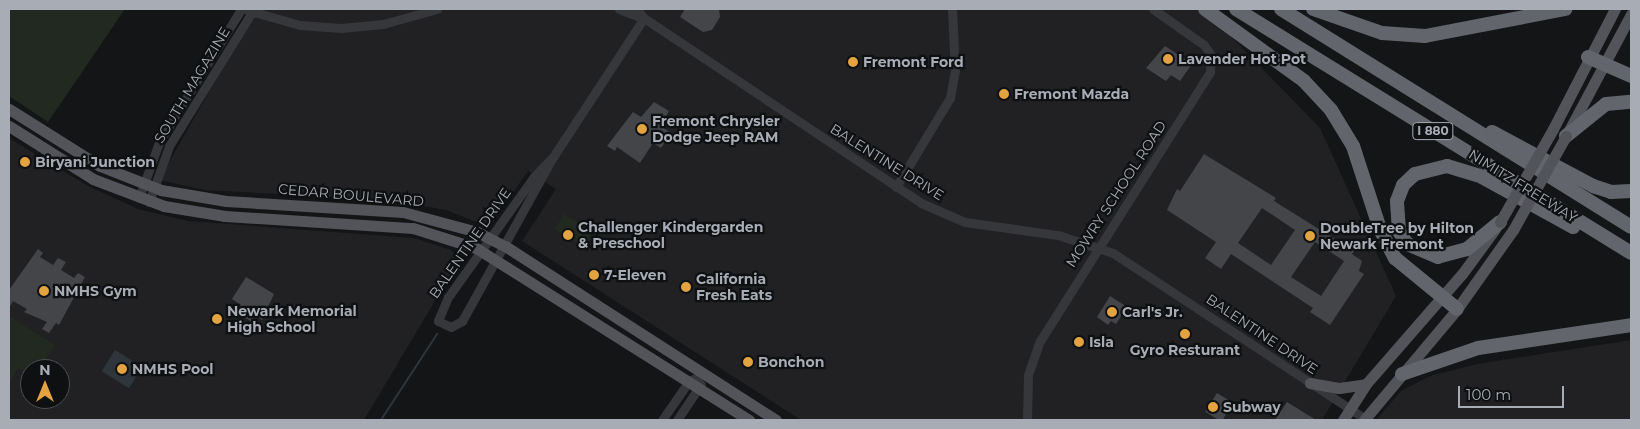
<!DOCTYPE html>
<html>
<head>
<meta charset="utf-8">
<style>
  body { margin:0 }
  #map { position:relative; width:1640px; height:429px; overflow:hidden; background:#141516; font-family:Montserrat,sans-serif }
  div>[style] { position:absolute }
  [style*='--x'] { left:calc(var(--x)*1px); top:calc(var(--y)*1px); width:calc(var(--w)*1px); rotate:calc(var(--a)*1deg) }
  .built>* { inset:0; background:#212123 }
  .green>* { inset:0; background:#212921; transform-origin:0 0 }
  .water>* { inset:0; background:#2e363b; transform-origin:0 0 }
  .stream>* { height:2px; margin:-1px; padding:0 1px; transform-origin:1px; border-radius:1px; background:#2e363b }
  .building>* { inset:0; background:#444549; transform-origin:0 0 }
  .minor>* { height:9px; margin:-4.5px; padding:0 4.5px; transform-origin:4.5px; border-radius:4.5px; background:#36373b }
  .major>* { height:11px; margin:-5.5px; padding:0 5.5px; transform-origin:5.5px; border-radius:5.5px; background:#525459 }
  .highway>* { height:14px; margin:-7px; padding:0 7px; transform-origin:7px; border-radius:7px; background:#62656b }
  .major-bridge>* { height:11px; margin:-5.5px; padding:0 5.5px; transform-origin:5.5px; border-radius:5.5px; background:#525459 }
  .dots>* { width:14px; height:14px; translate:-50% -50%; box-sizing:border-box; border:2px solid #0f1011; border-radius:50% }
  span { translate:-50% -50%; white-space:nowrap; text-align:center; line-height:1.15; -webkit-text-stroke:4.5px #0f1011; paint-order:stroke }
  .shield-label span { padding:1px 4px; background:#0f1011; border:1px solid; border-radius:4px; -webkit-text-stroke-width:0 }
  .shield-label { font-size:12px; color:#a7acb5; font-weight:700 }
  .poi-label { font-size:14px; color:#a7acb5; font-weight:700 }
  .left { translate:0 -50%; text-align:left }
  .street-label { font-size:14px; color:#a7acb5 }
  .frame { position:absolute; inset:0; border:10px solid #a7acb5; pointer-events:none }
  .north { position:absolute; left:20px; top:359px; width:50px; height:50px; box-sizing:border-box; background:#0f1011; border:1px solid #4c4e53; border-radius:50%; rotate:0deg; font-size:14px; font-weight:700; line-height:20px; text-align:center; color:#a7acb5 }
  .north::after { content:''; display:block; margin:auto; width:18px; height:22px; background:#e2a340; clip-path:polygon(50% 0,100% 100%,50% 72%,0 100%) }
  .scale { position:absolute; left:1458px; top:386px; width:106px; height:22px; box-sizing:border-box; border:2px solid #a7acb5; border-top:0; padding-left:6px; font-size:15px; line-height:18px; white-space:nowrap; color:#a7acb5; -webkit-text-stroke:4px #0f1011; paint-order:stroke }
</style>
</head>
<body>
<div id="map">
  <div class="built">
    <div style="clip-path:polygon(256px 9px,1197px 9px,1215px 20px,1320px 128px,1396px 296px,1322px 420px,801px 420px,522px 241px,556px 189px,528px 171px,489px 227px,446px 210px,391px 200px,204px 190px,159px 180px)"></div>
    <div style="clip-path:polygon(evenodd,9px 138px,88px 186px,138px 209px,188px 221px,414px 238px,451px 250px,456px 256px,454px 269px,364px 420px,9px 420px,9px 138px,30px 369px,60px 369px,60px 399px,30px 399px,30px 369px)"></div>
    <div style="clip-path:polygon(1631px 340px,1631px 420px,1376px 420px,1401px 391px,1430px 376px,1477px 364px)"></div>
  </div>
  <div class="green">
    <div style="clip-path:polygon(9px 9px,125px 9px,48px 122px,9px 96px)"></div>
    <div style="left:564px;top:214px;width:33px;height:18px;rotate:31deg"></div>
    <div style="clip-path:polygon(9px 316px,55px 345px,40px 369px,30px 369px,30px 376px,18px 368px,9px 383px)"></div>
  </div>
  <div class="water">
    <div style="left:115px;top:350px;width:32px;height:25px;rotate:32deg"></div>
  </div>
  <div class="stream">
    <div style="--x:381;--y:420;--w:103;--a:-56.9"></div>
  </div>
  <div class="building">
    <div style="clip-path:polygon(685px 9px,719px 9px,720px 17px,712px 30px,703px 32px,680px 17px)"></div>
    <div style="clip-path:polygon(1165px 46px,1192px 64px,1180px 81px,1171px 75px,1166px 81px,1146px 68px)"></div>
    <div style="clip-path:polygon(654px 102px,669px 111px,661px 126px,671px 133px,661px 148px,653px 143px,640px 163px,617px 147px,615px 151px,607px 146px,633px 112px,641px 117px)"></div>
    <div style="clip-path:polygon(evenodd,1204px 154px,1276px 198px,1274px 201px,1354px 251px,1352px 254px,1362px 261px,1359px 271px,1364px 274px,1330px 325px,1310px 312px,1313px 308px,1231px 254px,1221px 269px,1205px 258px,1216px 242px,1167px 210px,1177px 189px,1180px 191px,1204px 154px,1262px 208px,1295px 230px,1271px 265px,1238px 243px,1262px 208px,1204px 154px,1315px 242px,1344px 261px,1321px 296px,1291px 277px,1315px 242px)"></div>
    <div style="clip-path:polygon(38px 249px,43px 253px,40px 257px,53px 265px,58px 258px,66px 262px,61px 270px,74px 278px,78px 273px,85px 277px,59px 325px,56px 323px,49px 333px,42px 329px,47px 322px,24px 312px,27px 309px,13px 301px,9px 308px,9px 290px)"></div>
    <div style="clip-path:polygon(246px 277px,274px 294px,262px 320px,256px 316px,252px 322px,236px 312px,241px 305px,232px 299px)"></div>
    <div style="clip-path:polygon(1110px 296px,1127px 307px,1116px 324px,1111px 321px,1108px 325px,1097px 317px)"></div>
    <div style="left:1217px;top:393px;width:19px;height:22px;rotate:32deg"></div>
    <div style="clip-path:polygon(1287px 402px,1316px 420px,1275px 420px)"></div>
  </div>
  <div class="minor">
    <div style="--x:619;--y:9;--w:26;--a:21"></div>
    <div style="--x:636;--y:9;--w:12;--a:48"></div>
    <div style="--x:644;--y:18;--w:333;--a:33.7"></div>
    <div style="--x:921;--y:203;--w:48;--a:23.4"></div>
    <div style="--x:965;--y:222;--w:94;--a:8"></div>
    <div style="--x:1058;--y:235;--w:58;--a:18.1"></div>
    <div style="--x:1113;--y:253;--w:304;--a:33.3"></div>
    <div style="--x:247;--y:10;--w:55;--a:15.8"></div>
    <div style="--x:300;--y:25;--w:41;--a:4.2"></div>
    <div style="--x:341;--y:28;--w:42;--a:-5.4"></div>
    <div style="--x:383;--y:24;--w:56;--a:-15.5"></div>
    <div style="--x:553;--y:157;--w:29;--a:134"></div>
    <div style="--x:533;--y:178;--w:146;--a:125.5"></div>
    <div style="--x:448;--y:297;--w:26;--a:113"></div>
    <div style="--x:438;--y:321;--w:14;--a:25"></div>
    <div style="--x:451;--y:327;--w:13;--a:-29"></div>
    <div style="--x:462;--y:321;--w:188;--a:-61"></div>
    <div style="--x:553;--y:157;--w:166;--a:-56.8"></div>
    <div style="--x:896;--y:187;--w:104;--a:-58.8"></div>
    <div style="--x:950;--y:98;--w:27;--a:-80"></div>
    <div style="--x:955;--y:71;--w:62;--a:-92.8"></div>
    <div style="--x:139;--y:198;--w:59;--a:-70.3"></div>
    <div style="--x:159;--y:142;--w:156;--a:-58.3"></div>
    <div style="--x:149;--y:202;--w:59;--a:-70.3"></div>
    <div style="--x:169;--y:146;--w:158;--a:-58.2"></div>
    <div style="--x:662;--y:420;--w:47;--a:-55.3"></div>
    <div style="--x:689;--y:381;--w:17;--a:-25"></div>
    <div style="--x:677;--y:420;--w:43;--a:-56.3"></div>
    <div style="--x:1027;--y:420;--w:45;--a:-88.7"></div>
    <div style="--x:1028;--y:375;--w:36;--a:-71"></div>
    <div style="--x:1040;--y:341;--w:318;--a:-57.7"></div>
    <div style="--x:1210;--y:72;--w:17;--a:-87"></div>
    <div style="--x:1211;--y:55;--w:12;--a:-125"></div>
    <div style="--x:1204;--y:45;--w:62;--a:-144.8"></div>
  </div>
  <div class="major">
    <div style="--x:9;--y:109;--w:107;--a:32.1"></div>
    <div style="--x:100;--y:166;--w:66;--a:21.5"></div>
    <div style="--x:161;--y:190;--w:66;--a:9.6"></div>
    <div style="--x:226;--y:201;--w:177;--a:3.6"></div>
    <div style="--x:403;--y:212;--w:77;--a:15.1"></div>
    <div style="--x:477;--y:232;--w:31;--a:27"></div>
    <div style="--x:505;--y:246;--w:322;--a:32.7"></div>
    <div style="--x:9;--y:126;--w:99;--a:32.2"></div>
    <div style="--x:93;--y:179;--w:76;--a:20.8"></div>
    <div style="--x:164;--y:206;--w:62;--a:9.3"></div>
    <div style="--x:225;--y:216;--w:188;--a:3.7"></div>
    <div style="--x:413;--y:228;--w:66;--a:17.6"></div>
    <div style="--x:476;--y:248;--w:323;--a:32.2"></div>
    <div style="--x:1553;--y:129;--w:135;--a:-62.7"></div>
    <div style="--x:1567;--y:134;--w:136;--a:-61.9"></div>
    <div style="--x:1310;--y:383;--w:29;--a:10"></div>
    <div style="--x:1339;--y:388;--w:27;--a:-8"></div>
    <div style="--x:1343;--y:420;--w:43;--a:-57.4"></div>
    <div style="--x:1366;--y:384;--w:146;--a:-48.9"></div>
    <div style="--x:1462;--y:274;--w:56;--a:-53.7"></div>
    <div style="--x:1364;--y:420;--w:145;--a:-50"></div>
    <div style="--x:1457;--y:309;--w:97;--a:-54.7"></div>
  </div>
  <div class="highway">
    <div style="--x:1205;--y:9;--w:122;--a:36"></div>
    <div style="--x:1304;--y:81;--w:40;--a:47"></div>
    <div style="--x:1331;--y:110;--w:42;--a:58.6"></div>
    <div style="--x:1353;--y:146;--w:87;--a:72"></div>
    <div style="--x:1380;--y:229;--w:33;--a:63"></div>
    <div style="--x:1395;--y:258;--w:80;--a:39.4"></div>
    <div style="--x:1236;--y:9;--w:464;--a:31.7"></div>
    <div style="--x:1281;--y:9;--w:412;--a:31.9"></div>
    <div style="--x:1313;--y:9;--w:73;--a:19.2"></div>
    <div style="--x:1382;--y:33;--w:43;--a:4"></div>
    <div style="--x:1425;--y:36;--w:143;--a:-10.9"></div>
    <div style="--x:1588;--y:57;--w:47;--a:23.8"></div>
    <div style="--x:1492;--y:132;--w:115;--a:28.1"></div>
    <div style="--x:1593;--y:186;--w:19;--a:18"></div>
    <div style="--x:1611;--y:192;--w:20;--a:-3"></div>
    <div style="--x:1566;--y:136;--w:51;--a:-38.7"></div>
    <div style="--x:1606;--y:104;--w:25;--a:-5"></div>
    <div style="--x:1500;--y:222;--w:43;--a:140.7"></div>
    <div style="--x:1467;--y:249;--w:30;--a:165"></div>
    <div style="--x:1438;--y:257;--w:34;--a:-157"></div>
    <div style="--x:1407;--y:244;--w:15;--a:-122"></div>
    <div style="--x:1399;--y:231;--w:30;--a:-94"></div>
    <div style="--x:1397;--y:201;--w:17;--a:-69"></div>
    <div style="--x:1403;--y:185;--w:16;--a:-43"></div>
    <div style="--x:1415;--y:174;--w:33;--a:-14"></div>
    <div style="--x:1447;--y:166;--w:37;--a:17"></div>
    <div style="--x:1482;--y:177;--w:104;--a:28.8"></div>
    <div style="--x:1402;--y:374;--w:80;--a:-18.9"></div>
    <div style="--x:1478;--y:348;--w:155;--a:-8.5"></div>
  </div>
  <div class="major-bridge">
    <div style="--x:1500;--y:222;--w:107;--a:-60.3"></div>
    <div style="--x:1513;--y:230;--w:108;--a:-60.6"></div>
  </div>
  <div class="dots">
    <div style="left:1168px;top:59px;background:#e2a340"></div>
    <div style="left:853px;top:62px;background:#e2a340"></div>
    <div style="left:1004px;top:94px;background:#e2a340"></div>
    <div style="left:642px;top:129px;background:#e2a340"></div>
    <div style="left:25px;top:162px;background:#e2a340"></div>
    <div style="left:568px;top:235px;background:#e2a340"></div>
    <div style="left:1310px;top:236px;background:#e2a340"></div>
    <div style="left:594px;top:275px;background:#e2a340"></div>
    <div style="left:686px;top:287px;background:#e2a340"></div>
    <div style="left:44px;top:291px;background:#e2a340"></div>
    <div style="left:1112px;top:312px;background:#e2a340"></div>
    <div style="left:217px;top:319px;background:#e2a340"></div>
    <div style="left:1185px;top:334px;background:#e2a340"></div>
    <div style="left:1079px;top:342px;background:#e2a340"></div>
    <div style="left:748px;top:362px;background:#e2a340"></div>
    <div style="left:122px;top:369px;background:#e2a340"></div>
    <div style="left:1213px;top:407px;background:#e2a340"></div>
  </div>
  <div class="shield-label">
    <span style="left:1433px;top:131px">I 880</span>
  </div>
  <div class="poi-label">
    <span class="left" style="left:1178px;top:59px">Lavender Hot Pot</span>
    <span class="left" style="left:863px;top:62px">Fremont Ford</span>
    <span class="left" style="left:1014px;top:94px">Fremont Mazda</span>
    <span class="left" style="left:652px;top:129px">Fremont Chrysler<br>Dodge Jeep RAM</span>
    <span class="left" style="left:35px;top:162px">Biryani Junction</span>
    <span class="left" style="left:578px;top:235px">Challenger Kindergarden<br>&amp; Preschool</span>
    <span class="left" style="left:1320px;top:236px">DoubleTree by Hilton<br>Newark Fremont</span>
    <span class="left" style="left:604px;top:275px">7-Eleven</span>
    <span class="left" style="left:696px;top:287px">California<br>Fresh Eats</span>
    <span class="left" style="left:54px;top:291px">NMHS Gym</span>
    <span class="left" style="left:227px;top:319px">Newark Memorial<br>High School</span>
    <span class="left" style="left:1122px;top:312px">Carl's Jr.</span>
    <span class="left" style="left:1089px;top:342px">Isla</span>
    <span style="left:1185px;top:350px">Gyro Resturant</span>
    <span class="left" style="left:758px;top:362px">Bonchon</span>
    <span class="left" style="left:132px;top:369px">NMHS Pool</span>
    <span class="left" style="left:1223px;top:407px">Subway</span>
  </div>
  <div class="street-label">
    <span style="left:192px;top:85px;rotate:-59deg">SOUTH MAGAZINE</span>
    <span style="left:887px;top:162px;rotate:32deg">BALENTINE DRIVE</span>
    <span style="left:1523px;top:186px;rotate:32deg">NIMITZ FREEWAY</span>
    <span style="left:1116px;top:194px;rotate:-57deg">MOWRY SCHOOL ROAD</span>
    <span style="left:351px;top:195px;rotate:5deg">CEDAR BOULEVARD</span>
    <span style="left:470px;top:243px;rotate:-55deg">BALENTINE DRIVE</span>
    <span style="left:1262px;top:334px;rotate:34deg">BALENTINE DRIVE</span>
  </div>
  <div class="frame"></div>
  <div class="north">N</div>
  <div class="scale">100 m</div>
</div>
</body>
</html>
